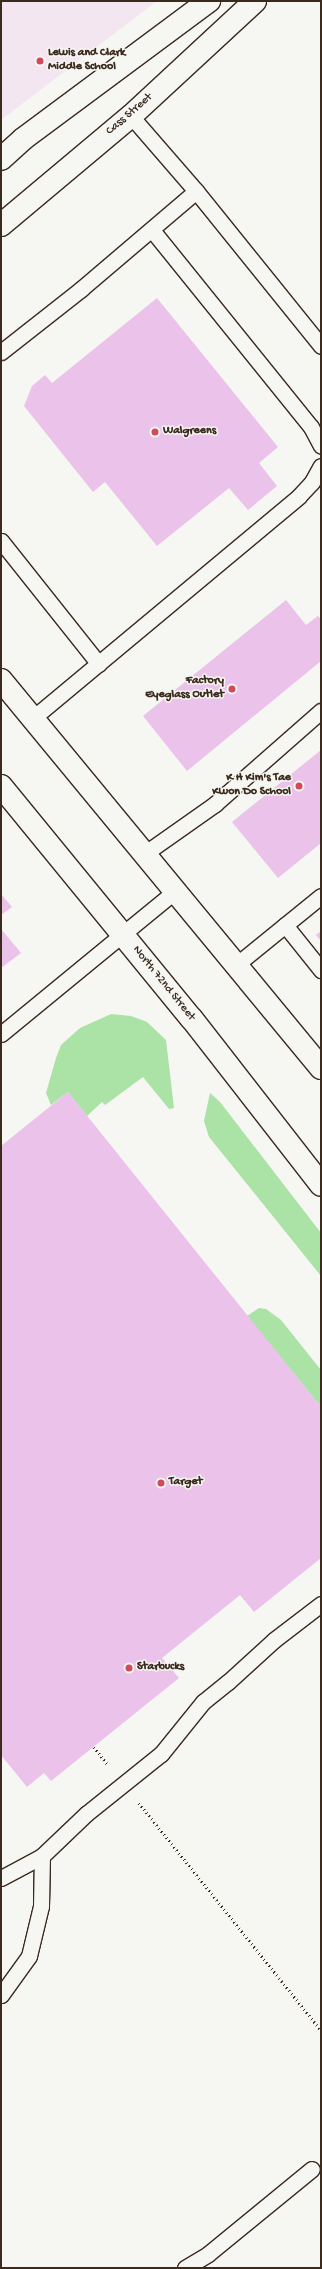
<!DOCTYPE html>
<html>
<head>
<meta charset="utf-8">
<style>
  body { margin:0 }
  #map { position:relative; width:322px; height:2269px; overflow:hidden; background:#f6f6f2; font-family:"Gochi Hand",sans-serif }
  div>[style] { position:absolute }
  [style*='--x'] { left:calc(var(--x)*1px); top:calc(var(--y)*1px); width:calc(var(--w)*1px); rotate:calc(var(--a)*1deg) }
  .built>* { inset:0; background:#f3e6f0 }
  .green>* { inset:0; background:#abe2a5 }
  .building>* { inset:0; background:#ebc2ea }
  .path>* { height:2.5px; margin-top:-1.25px; transform-origin:0; background:repeating-linear-gradient(90deg,#3b2a1e 0 1px,transparent 0 4px) }
  .roads { filter:drop-shadow(1px 0 #3b2a1e) drop-shadow(-1px 0 #3b2a1e) drop-shadow(0 1px #3b2a1e) drop-shadow(0 -1px #3b2a1e) }
  .service>* { height:15px; margin:-7.5px; padding:0 7.5px; transform-origin:7.5px; border-radius:7.5px; background:#f6f6f2 }
  .secondary>* { height:22px; margin:-11px; padding:0 11px; transform-origin:11px; border-radius:11px; background:#f6f6f2 }
  .primary>* { height:22px; margin:-11px; padding:0 11px; transform-origin:11px; border-radius:11px; background:#f6f6f2 }
  .dots>* { width:11px; height:11px; translate:-50% -50%; box-sizing:border-box; border:2px solid #f6f6f2; border-radius:50% }
  span { translate:-50% -50%; white-space:nowrap; text-align:center; line-height:1.15; -webkit-text-stroke:3px #f6f6f2; paint-order:stroke }
  .poi-label { font-size:12px; color:#3b2a1e; font-weight:700 }
  .left { translate:0 -50%; text-align:left }
  .right { translate:-100% -50%; text-align:right }
  .street-label { font-size:12px; color:#3b2a1e }
  .frame { position:absolute; inset:0; border:2px solid #3b2a1e; pointer-events:none }
</style>
</head>
<body>
<div id="map">
  <div class="built">
    <div style="clip-path:polygon(1px 1px,157px 1px,1px 120px)"></div>
  </div>
  <div class="green">
    <div style="clip-path:polygon(111px 1014px,131px 1016px,147px 1022px,166px 1040px,174px 1108px,169px 1109px,143px 1077px,105px 1105px,102px 1102px,87px 1116px,68px 1092px,51px 1105px,46px 1093px,56px 1058px,61px 1045px,80px 1028px)"></div>
    <div style="clip-path:polygon(210px 1093px,220px 1102px,321px 1233px,321px 1276px,209px 1137px,204px 1121px)"></div>
    <div style="clip-path:polygon(259px 1308px,266px 1309px,281px 1320px,321px 1370px,321px 1407px,247px 1316px)"></div>
  </div>
  <div class="building">
    <div style="clip-path:polygon(157px 298px,278px 447px,259px 463px,277px 486px,248px 510px,229px 488px,157px 546px,105px 482px,93px 492px,24px 406px,32px 386px,45px 375px,52px 383px)"></div>
    <div style="clip-path:polygon(286px 600px,306px 625px,318px 616px,321px 619px,321px 661px,187px 771px,143px 716px)"></div>
    <div style="clip-path:polygon(321px 750px,321px 843px,278px 878px,232px 822px)"></div>
    <div style="clip-path:polygon(1px 894px,12px 907px,1px 915px)"></div>
    <div style="clip-path:polygon(1px 929px,21px 953px,1px 968px)"></div>
    <div style="clip-path:polygon(321px 931px,321px 941px,316px 935px)"></div>
    <div style="clip-path:polygon(68px 1092px,321px 1407px,321px 1558px,254px 1612px,240px 1595px,162px 1658px,179px 1678px,51px 1781px,44px 1773px,27px 1787px,1px 1755px,1px 1146px)"></div>
  </div>
  <div class="path">
    <div style="--x:94;--y:1747;--w:23;--a:52"></div>
    <div style="--x:139;--y:1803;--w:291;--a:51.3"></div>
  </div>
  <div class="roads">
    <div class="service">
      <div style="--x:131;--y:116;--w:99;--a:49.1"></div>
      <div style="--x:196;--y:191;--w:199;--a:51.1"></div>
      <div style="--x:152;--y:230;--w:253;--a:51.1"></div>
      <div style="--x:311;--y:427;--w:21;--a:62"></div>
      <div style="--x:1;--y:352;--w:102;--a:-38.2"></div>
      <div style="--x:81;--y:289;--w:151;--a:-40.4"></div>
      <div style="--x:1;--y:541;--w:157;--a:51.5"></div>
      <div style="--x:33;--y:718;--w:346;--a:-39.8"></div>
      <div style="--x:299;--y:496;--w:19;--a:-47"></div>
      <div style="--x:312;--y:482;--w:18;--a:-61"></div>
      <div style="--x:144;--y:854;--w:87;--a:-35.2"></div>
      <div style="--x:215;--y:804;--w:141;--a:-41.3"></div>
      <div style="--x:285;--y:925;--w:58;--a:51.3"></div>
      <div style="--x:236;--y:965;--w:109;--a:-39.1"></div>
      <div style="--x:1;--y:1034;--w:225;--a:-39.4"></div>
      <div style="--x:1;--y:1878;--w:47;--a:-28.2"></div>
      <div style="--x:42;--y:1856;--w:61;--a:-43.7"></div>
      <div style="--x:86;--y:1814;--w:96;--a:-38.7"></div>
      <div style="--x:161;--y:1754;--w:67;--a:-51.1"></div>
      <div style="--x:203;--y:1702;--w:32;--a:-39"></div>
      <div style="--x:228;--y:1682;--w:62;--a:-42.4"></div>
      <div style="--x:274;--y:1640;--w:59;--a:-37.5"></div>
      <div style="--x:1;--y:1995;--w:48;--a:-54.3"></div>
      <div style="--x:29;--y:1956;--w:51;--a:-76.5"></div>
      <div style="--x:41;--y:1906;--w:50;--a:-88.9"></div>
      <div style="--x:185;--y:2268;--w:27;--a:-31"></div>
      <div style="--x:208;--y:2254;--w:134;--a:-39.3"></div>
    </div>
    <div class="secondary">
      <div style="--x:1;--y:159;--w:30;--a:-42"></div>
      <div style="--x:23;--y:139;--w:232;--a:-36.6"></div>
      <div style="--x:1;--y:225;--w:170;--a:-40"></div>
      <div style="--x:131;--y:116;--w:169;--a:-42.8"></div>
    </div>
    <div class="primary">
      <div style="--x:1;--y:680;--w:503;--a:50.49"></div>
      <div style="--x:1;--y:786;--w:301;--a:50.7"></div>
      <div style="--x:192;--y:1019;--w:210;--a:52.1"></div>
    </div>
  </div>
  <div class="dots">
    <div style="left:40px;top:61px;background:#d1495b"></div>
    <div style="left:155px;top:432px;background:#d1495b"></div>
    <div style="left:232px;top:689px;background:#d1495b"></div>
    <div style="left:299px;top:786px;background:#d1495b"></div>
    <div style="left:161px;top:1483px;background:#d1495b"></div>
    <div style="left:129px;top:1668px;background:#d1495b"></div>
  </div>
  <div class="poi-label">
    <span class="left" style="left:48px;top:61px">Lewis and Clark<br>Middle School</span>
    <span class="left" style="left:163px;top:432px">Walgreens</span>
    <span class="right" style="left:224px;top:689px">Factory<br>Eyeglass Outlet</span>
    <span class="right" style="left:291px;top:786px">K H Kim's Tae<br>Kwon Do School</span>
    <span class="left" style="left:169px;top:1483px">Target</span>
    <span class="left" style="left:137px;top:1668px">Starbucks</span>
  </div>
  <div class="street-label">
    <span style="left:130px;top:115px;rotate:-41deg">Cass Street</span>
    <span style="left:163px;top:984px;rotate:51deg">North 72nd Street</span>
  </div>
  <div class="frame"></div>
</div>
</body>
</html>
